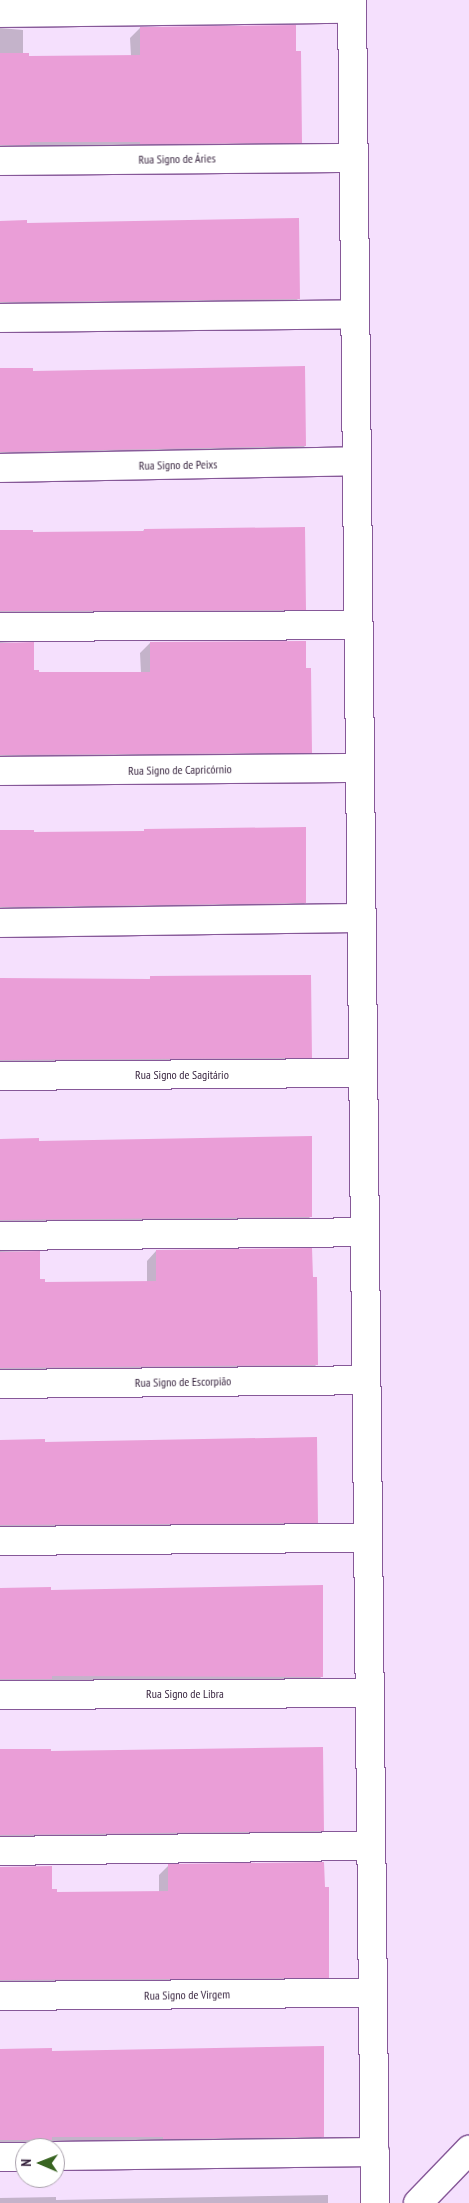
<!DOCTYPE html>
<html>
<head>
<meta charset="utf-8">
<style>
  body { margin:0 }
  #map { position:relative; width:469px; height:2203px; overflow:hidden; background:#f5e0fd; font-family:"PT Sans Narrow",sans-serif }
  div>[style] { position:absolute }
  [style*='--x'] { left:calc(var(--x)*1px); top:calc(var(--y)*1px); width:calc(var(--w)*1px); rotate:calc(var(--a)*1deg) }
  .shadow>* { inset:0; background:#0003 }
  .building>* { inset:0; background:#ea9ed7 }
  .roads { filter:drop-shadow(1px 0 #865898) drop-shadow(-1px 0 #865898) drop-shadow(0 1px #865898) drop-shadow(0 -1px #865898) }
  .minor>* { height:28px; margin:-14px; padding:0 14px; transform-origin:14px; border-radius:14px; background:#fff }
  span { translate:-50% -50%; white-space:nowrap; text-align:center; line-height:1.15; -webkit-text-stroke:5px #fff; paint-order:stroke }
  .street-label { font-size:12px; color:#331f3a }
  .north { position:absolute; left:15px; top:2138px; width:50px; height:50px; box-sizing:border-box; background:#fff; border:1px solid #ada5b0; border-radius:50%; rotate:271deg; font-size:14px; font-weight:700; line-height:20px; text-align:center; color:#331f3a }
  .north::after { content:''; display:block; margin:auto; width:18px; height:22px; background:#386421; clip-path:polygon(50% 0,100% 100%,50% 72%,0 100%) }
</style>
</head>
<body>
<div id="map">
  <div class="shadow">
    <div style="clip-path:polygon(0 28px,23px 30px,23px 54px,28px 57px,131px 56px,130px 38px,140px 28px,295px 52px,301px 142px,291px 152px,0 153px)"></div>
    <div style="clip-path:polygon(0 222px,26px 225px,299px 298px,289px 308px,0 311px)"></div>
    <div style="clip-path:polygon(0 370px,32px 372px,305px 446px,295px 456px,0 461px)"></div>
    <div style="clip-path:polygon(144px 530px,305px 609px,295px 619px,0 621px,0 533px,142px 532px)"></div>
    <div style="clip-path:polygon(0 642px,32px 644px,32px 671px,38px 674px,141px 673px,140px 653px,150px 643px,311px 752px,301px 762px,0 764px)"></div>
    <div style="clip-path:polygon(0 831px,32px 833px,305px 903px,295px 912px,0 916px)"></div>
    <div style="clip-path:polygon(310px 976px,310px 1057px,301px 1067px,0 1069px,0 979px,38px 981px)"></div>
    <div style="clip-path:polygon(310px 1138px,311px 1216px,301px 1226px,0 1229px,0 1140px,38px 1143px)"></div>
    <div style="clip-path:polygon(0 1251px,39px 1252px,39px 1280px,44px 1283px,147px 1282px,147px 1261px,156px 1251px,311px 1278px,317px 1364px,307px 1374px,0 1379px)"></div>
    <div style="clip-path:polygon(0 1441px,317px 1522px,307px 1532px,0 1534px)"></div>
    <div style="clip-path:polygon(0 1589px,49px 1591px,322px 1676px,313px 1686px,0 1688px)"></div>
    <div style="clip-path:polygon(0 1750px,50px 1752px,323px 1830px,313px 1840px,0 1844px)"></div>
    <div style="clip-path:polygon(168px 1866px,328px 1977px,318px 1987px,0 1988px,0 1868px,56px 1893px,159px 1892px,159px 1875px)"></div>
    <div style="clip-path:polygon(0 2050px,50px 2052px,323px 2136px,313px 2146px,44px 2146px,0 2150px)"></div>
    <div style="clip-path:polygon(328px 2195px,328px 2203px,0 2203px,0 2198px,56px 2197px,56px 2200px)"></div>
  </div>
  <div class="building">
    <div style="clip-path:polygon(296px 25px,296px 51px,301px 51px,302px 143px,140px 144px,140px 142px,30px 142px,30px 145px,0 145px,0 53px,29px 53px,29px 56px,140px 55px,140px 27px)"></div>
    <div style="clip-path:polygon(299px 218px,300px 299px,0 302px,0 221px,27px 220px,27px 223px)"></div>
    <div style="clip-path:polygon(305px 366px,306px 446px,0 452px,0 368px,33px 368px,33px 371px)"></div>
    <div style="clip-path:polygon(305px 527px,306px 610px,0 611px,0 530px,33px 530px,33px 532px,144px 531px,144px 529px)"></div>
    <div style="clip-path:polygon(306px 641px,306px 668px,311px 668px,312px 753px,0 755px,0 643px,34px 642px,34px 670px,39px 670px,39px 672px,150px 672px,150px 642px)"></div>
    <div style="clip-path:polygon(306px 827px,306px 903px,0 907px,0 830px,34px 830px,34px 832px,144px 831px,144px 829px)"></div>
    <div style="clip-path:polygon(311px 975px,312px 1058px,0 1060px,0 978px,150px 979px,150px 976px)"></div>
    <div style="clip-path:polygon(312px 1136px,312px 1217px,0 1220px,0 1139px,39px 1138px,39px 1141px)"></div>
    <div style="clip-path:polygon(312px 1248px,313px 1277px,317px 1277px,318px 1365px,0 1368px,0 1252px,40px 1251px,40px 1279px,45px 1279px,45px 1282px,156px 1281px,156px 1250px)"></div>
    <div style="clip-path:polygon(317px 1437px,318px 1523px,0 1525px,0 1440px,45px 1439px,45px 1442px)"></div>
    <div style="clip-path:polygon(323px 1585px,323px 1677px,52px 1676px,52px 1679px,0 1679px,0 1588px,51px 1587px,51px 1590px)"></div>
    <div style="clip-path:polygon(323px 1747px,324px 1831px,0 1835px,0 1749px,51px 1749px,51px 1751px)"></div>
    <div style="clip-path:polygon(324px 1862px,325px 1887px,329px 1887px,329px 1978px,0 1980px,0 1867px,52px 1866px,52px 1889px,57px 1889px,57px 1892px,168px 1891px,168px 1864px)"></div>
    <div style="clip-path:polygon(324px 2046px,324px 2137px,163px 2139px,163px 2137px,52px 2137px,52px 2140px,0 2140px,0 2049px,52px 2048px,52px 2051px)"></div>
  </div>
  <div class="roads">
    <div class="minor">
      <div style="--x:352;--y:0;--w:2203;--a:89.4"></div>
      <div style="--x:0;--y:13;--w:352;--a:-0.7"></div>
      <div style="--x:0;--y:161;--w:353;--a:-0.5"></div>
      <div style="--x:0;--y:318;--w:355;--a:-0.6"></div>
      <div style="--x:0;--y:468;--w:356;--a:-1.1"></div>
      <div style="--x:0;--y:627;--w:358;--a:-0.3"></div>
      <div style="--x:0;--y:771;--w:360;--a:-0.5"></div>
      <div style="--x:0;--y:923;--w:361;--a:-0.8"></div>
      <div style="--x:0;--y:1076;--w:363;--a:-0.5"></div>
      <div style="--x:0;--y:1236;--w:365;--a:-0.6"></div>
      <div style="--x:0;--y:1384;--w:366;--a:-0.6"></div>
      <div style="--x:0;--y:1541;--w:368;--a:-0.5"></div>
      <div style="--x:0;--y:1695;--w:370;--a:-0.3"></div>
      <div style="--x:0;--y:1851;--w:371;--a:-0.8"></div>
      <div style="--x:0;--y:1996;--w:373;--a:-0.5"></div>
      <div style="--x:55;--y:2156;--w:320;--a:-0.7"></div>
      <div style="--x:0;--y:2157;--w:25;--a:0"></div>
      <div style="--x:418;--y:2203;--w:74;--a:-46.1"></div>
    </div>
  </div>
  <div class="street-label">
    <span style="left:177px;top:159px;rotate:-1deg">Rua Signo de Áries</span>
    <span style="left:178px;top:465px;rotate:-1deg">Rua Signo de Peixs</span>
    <span style="left:180px;top:770px;rotate:-1deg">Rua Signo de Capricórnio</span>
    <span style="left:182px;top:1075px">Rua Signo de Sagitário</span>
    <span style="left:183px;top:1382px;rotate:-1deg">Rua Signo de Escorpião</span>
    <span style="left:185px;top:1694px">Rua Signo de Libra</span>
    <span style="left:187px;top:1995px;rotate:-1deg">Rua Signo de Virgem</span>
  </div>
  <div class="north">N</div>
</div>
</body>
</html>
